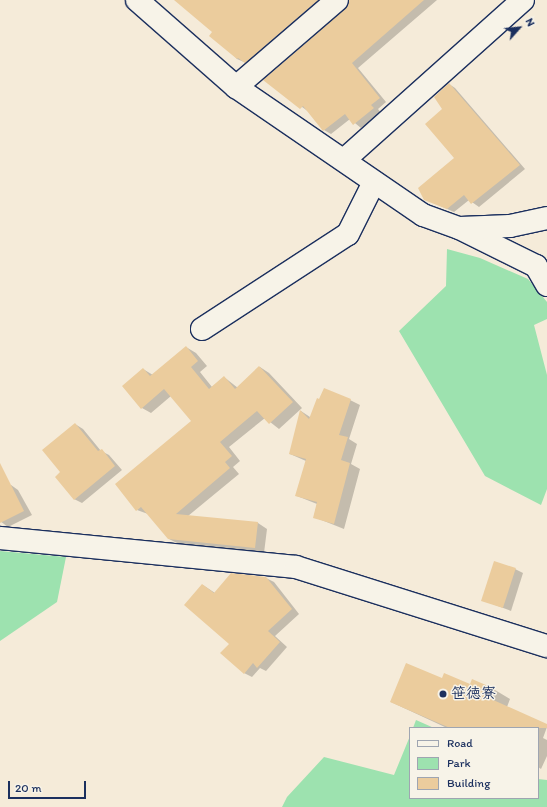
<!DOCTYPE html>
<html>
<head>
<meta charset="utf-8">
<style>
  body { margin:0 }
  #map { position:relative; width:547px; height:807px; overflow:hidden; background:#f5ebd9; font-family:Itim,"Klee One",sans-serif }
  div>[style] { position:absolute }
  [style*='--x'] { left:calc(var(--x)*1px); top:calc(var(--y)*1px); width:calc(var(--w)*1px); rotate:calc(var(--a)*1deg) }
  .green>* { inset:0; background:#9de2af }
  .shadow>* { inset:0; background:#0003 }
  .building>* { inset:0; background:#ebcc9d; transform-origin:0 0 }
  .roads { filter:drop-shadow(1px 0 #1b2f5e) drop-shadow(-1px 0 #1b2f5e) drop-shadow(0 1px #1b2f5e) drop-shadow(0 -1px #1b2f5e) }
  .minor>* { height:22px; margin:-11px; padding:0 11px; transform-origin:11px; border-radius:11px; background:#f7f3e8 }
  .dots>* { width:11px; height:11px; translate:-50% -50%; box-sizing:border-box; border:2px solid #f7f3e8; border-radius:50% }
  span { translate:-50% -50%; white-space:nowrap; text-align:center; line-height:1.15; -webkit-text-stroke:3px #f7f3e8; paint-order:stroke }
  .poi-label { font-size:15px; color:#1b2f5e; font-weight:700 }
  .left { translate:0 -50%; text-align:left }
  .legend { position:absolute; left:409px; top:727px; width:130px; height:72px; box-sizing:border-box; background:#f7f3e8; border:1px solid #9fa5b1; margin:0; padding:5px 7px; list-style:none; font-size:12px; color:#1b2f5e }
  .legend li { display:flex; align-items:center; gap:8px; height:20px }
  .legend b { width:20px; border:1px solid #9fa5b1 }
  .north { position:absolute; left:499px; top:8px; width:40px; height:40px; -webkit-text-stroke:3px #f7f3e8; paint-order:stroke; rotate:63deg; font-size:11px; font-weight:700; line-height:16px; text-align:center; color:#1b2f5e }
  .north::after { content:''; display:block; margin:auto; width:14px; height:18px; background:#1b2f5e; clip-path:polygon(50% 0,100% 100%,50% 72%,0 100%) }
  .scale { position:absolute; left:8px; top:781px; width:78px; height:18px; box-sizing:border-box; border:2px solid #1b2f5e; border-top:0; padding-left:5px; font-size:12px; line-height:14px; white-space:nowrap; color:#1b2f5e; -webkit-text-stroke:3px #f7f3e8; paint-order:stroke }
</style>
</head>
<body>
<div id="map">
  <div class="green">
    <div style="clip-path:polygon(447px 249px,480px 258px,528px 279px,547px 302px,547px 319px,534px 325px,547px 375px,547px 489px,541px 505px,485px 476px,399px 331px,446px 286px)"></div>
    <div style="clip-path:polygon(0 551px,66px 557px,57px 602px,0 641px)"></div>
    <div style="clip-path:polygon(416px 720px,434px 728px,413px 728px)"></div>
    <div style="clip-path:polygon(410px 736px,410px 798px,538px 798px,538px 779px,547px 780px,547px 807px,282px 807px,287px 797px,324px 757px,394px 775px)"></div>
  </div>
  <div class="shadow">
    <div style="clip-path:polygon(177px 0,330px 0,253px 66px,237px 59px,213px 32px)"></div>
    <div style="clip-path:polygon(350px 0,437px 0,358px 68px,386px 102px,378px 109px,381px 113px,361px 128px,350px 119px,331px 134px,324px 130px,309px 112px,265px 80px,346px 10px)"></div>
    <div style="clip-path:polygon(449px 84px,455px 88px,525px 169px,479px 207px,469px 200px,454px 212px,436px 204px,456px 158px,444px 109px)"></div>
    <div style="clip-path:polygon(186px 347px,196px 353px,207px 366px,200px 372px,212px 387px,224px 377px,238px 388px,260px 367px,269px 373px,302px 408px,279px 429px,265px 418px,229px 447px,240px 461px,233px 467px,239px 474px,188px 516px,258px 523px,267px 529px,264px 553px,179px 544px,169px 539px,148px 514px,137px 510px,192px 421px,171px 396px,151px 413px,142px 408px,143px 369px,153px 375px)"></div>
    <div style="clip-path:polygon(350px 400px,360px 405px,349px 439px,357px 444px,351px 464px,360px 469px,344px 529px,314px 517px,317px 504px,297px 496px,306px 461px,290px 454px,301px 411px,310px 417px)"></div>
    <div style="clip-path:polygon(75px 424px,83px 429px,101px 451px,109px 455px,122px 470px,82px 503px,74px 499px,62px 473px)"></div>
    <div style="clip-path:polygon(11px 485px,18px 490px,32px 515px,8px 527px,0 521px,0 491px)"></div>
    <div style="clip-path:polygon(515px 569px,523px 573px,511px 611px,482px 600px)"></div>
    <div style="clip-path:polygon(266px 578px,274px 582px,299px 614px,275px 636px,287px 647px,266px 671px,260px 668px,252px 677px,244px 673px,203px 585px,215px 593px)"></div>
    <div style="clip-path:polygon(442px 680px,495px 690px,510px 699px,507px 707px,547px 727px,543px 738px,547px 740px,547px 756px,541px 769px,538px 767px,538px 728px,447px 728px,391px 702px)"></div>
  </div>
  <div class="building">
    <div style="clip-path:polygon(174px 0,318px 0,245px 63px,238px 58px,237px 59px,209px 36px,212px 32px)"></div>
    <div style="clip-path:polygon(349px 0,424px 0,352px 63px,380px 98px,371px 105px,374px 108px,353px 125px,345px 114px,323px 131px,303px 106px,300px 109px,263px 80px,345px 9px)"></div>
    <div style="clip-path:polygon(449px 83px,520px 165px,471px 204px,464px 195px,447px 209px,424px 200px,418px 188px,454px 158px,425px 124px,442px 109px,434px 97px)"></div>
    <div style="clip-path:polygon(186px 346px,198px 361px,191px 367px,209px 389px,224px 376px,235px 389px,259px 366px,293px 402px,269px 424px,257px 411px,220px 442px,232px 456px,225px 462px,230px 468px,176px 514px,258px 522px,255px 548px,168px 539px,141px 507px,136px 511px,115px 484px,191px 421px,164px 389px,141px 409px,122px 386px,143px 368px,150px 376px)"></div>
    <div style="clip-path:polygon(324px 388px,351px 399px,339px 435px,348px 437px,341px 460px,350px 463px,334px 524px,313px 518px,317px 502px,295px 496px,306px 459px,289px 454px,300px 410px,309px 419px,317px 398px,319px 399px)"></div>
    <div style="clip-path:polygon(75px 423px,98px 451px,102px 449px,115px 466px,74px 500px,55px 477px,60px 472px,42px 450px)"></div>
    <div style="clip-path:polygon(0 463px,24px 511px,0 523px)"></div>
    <div style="left:494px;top:561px;width:23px;height:42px;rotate:18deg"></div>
    <div style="clip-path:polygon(231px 573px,266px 577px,292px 609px,268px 631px,280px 642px,257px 668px,253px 663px,244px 674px,220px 653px,229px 644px,184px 605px,202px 584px,214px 593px)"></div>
    <div style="clip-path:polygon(406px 663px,442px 678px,444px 673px,470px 684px,472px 679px,495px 689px,491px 699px,547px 724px,547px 728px,450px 728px,390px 702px)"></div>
  </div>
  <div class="roads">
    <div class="minor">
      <div style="--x:137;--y:0;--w:132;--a:41.3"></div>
      <div style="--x:236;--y:87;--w:227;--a:34.4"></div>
      <div style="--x:423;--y:215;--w:38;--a:20"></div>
      <div style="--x:459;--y:228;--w:86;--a:26.3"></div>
      <div style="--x:536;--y:266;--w:22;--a:60"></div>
      <div style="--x:236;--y:87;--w:133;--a:-40.7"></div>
      <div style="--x:344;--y:160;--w:240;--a:-41.8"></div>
      <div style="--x:460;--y:228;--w:50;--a:-2.3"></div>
      <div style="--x:510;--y:226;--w:38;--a:-12"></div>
      <div style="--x:202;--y:329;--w:174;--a:-33.1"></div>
      <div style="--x:348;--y:234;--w:58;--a:-63.4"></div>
      <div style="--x:0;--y:538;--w:297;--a:5.6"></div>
      <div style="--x:296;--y:567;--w:263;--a:17.5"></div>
    </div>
  </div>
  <div class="dots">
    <div style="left:443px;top:694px;background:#1b2f5e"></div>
  </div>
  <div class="poi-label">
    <span class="left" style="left:451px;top:694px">笹徳寮</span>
  </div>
  <ul class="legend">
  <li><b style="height:5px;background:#f7f3e8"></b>Road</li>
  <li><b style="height:11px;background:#9de2af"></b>Park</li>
  <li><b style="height:11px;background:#ebcc9d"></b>Building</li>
  </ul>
  <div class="north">N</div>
  <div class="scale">20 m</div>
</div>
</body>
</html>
